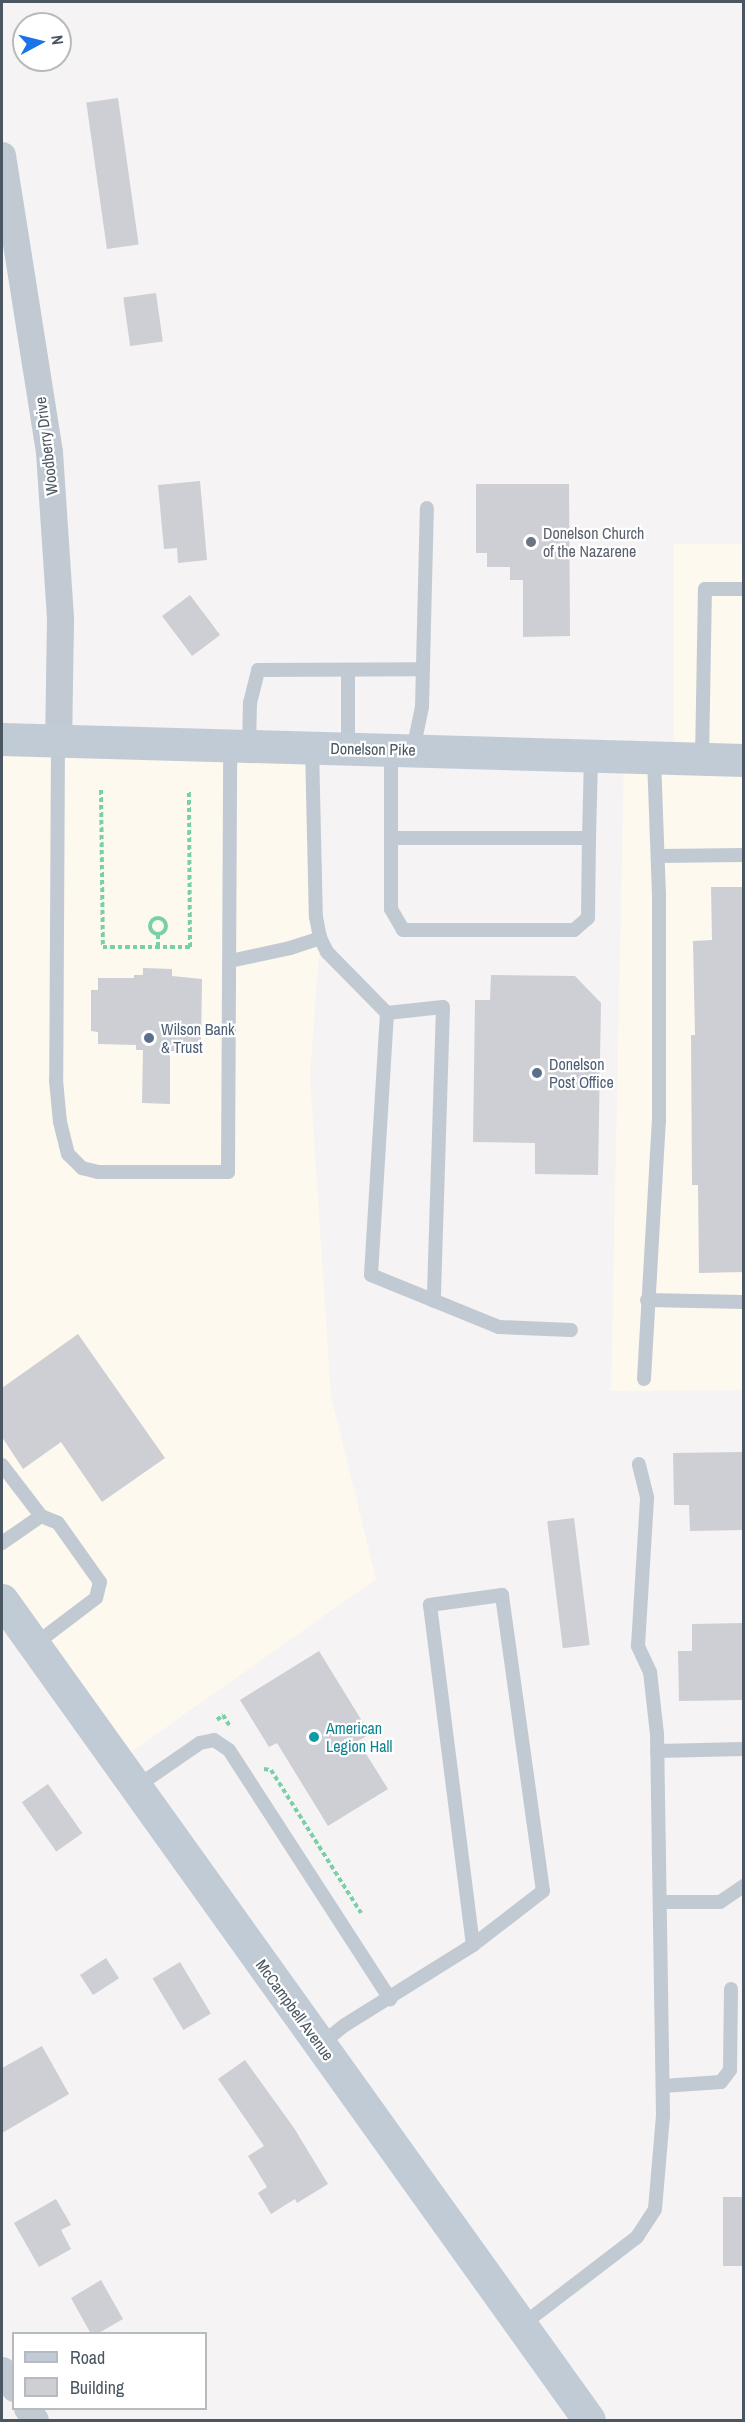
<!DOCTYPE html>
<html>
<head>
<meta charset="utf-8">
<style>
  body { margin:0 }
  #map { position:relative; width:745px; height:2422px; overflow:hidden; background:#f5f3f3; font-family:"Archivo Narrow",sans-serif }
  div>[style] { position:absolute }
  [style*='--x'] { left:calc(var(--x)*1px); top:calc(var(--y)*1px); width:calc(var(--w)*1px); rotate:calc(var(--a)*1deg) }
  .commercial>* { inset:0; background:#fdf9ef }
  .building>* { inset:0; background:#cdcfd5; transform-origin:0 0 }
  .path>* { height:4px; margin-top:-2px; transform-origin:0; background:repeating-linear-gradient(90deg,#7ad0a6 0 4.5px,transparent 0 7.5px) }
  .path>.ring { margin:-2px; padding:0; box-sizing:content-box; background:none; border:4px solid #7ad0a6; border-radius:50% }
  .lane>* { height:14px; margin:-7px; padding:0 7px; transform-origin:7px; border-radius:7px; background:#c1cad2 }
  .street>* { height:27px; margin:-13.5px; padding:0 13.5px; transform-origin:13.5px; border-radius:13.5px; background:#c1cad2 }
  .secondary>* { height:33px; margin:-16.5px; padding:0 16.5px; transform-origin:16.5px; border-radius:16.5px; background:#c1cbd6 }
  .dots>* { width:16px; height:16px; translate:-50% -50%; box-sizing:border-box; border:3px solid #fff; border-radius:50% }
  span { translate:-50% -50%; white-space:nowrap; text-align:center; line-height:1.15; -webkit-text-stroke:4.5px #fff; paint-order:stroke }
  .street-label { font-size:16px; color:#4a5661 }
  .worship-label { font-size:16px; color:#5b616d }
  .left { translate:0 -50%; text-align:left }
  .service-label { font-size:16px; color:#4e5e75 }
  .culture-label { font-size:16px; color:#0d838f }
  .frame { position:absolute; inset:0; border:3px solid #4a5661; pointer-events:none }
  .legend { position:absolute; left:12px; top:2332px; width:195px; height:78px; box-sizing:border-box; background:#fff; border:2px solid #b7bbc0; margin:0; padding:8px 10px; list-style:none; font-size:18px; color:#4a5661 }
  .legend li { display:flex; align-items:center; gap:12px; height:30px }
  .legend b { width:30px; border:2px solid #b7bbc0 }
  .north { position:absolute; left:12px; top:12px; width:60px; height:60px; box-sizing:border-box; background:#fff; border:2px solid #b7bbc0; border-radius:50%; rotate:83deg; font-size:16px; font-weight:700; line-height:24px; text-align:center; color:#4a5661 }
  .north::after { content:''; display:block; margin:auto; width:21px; height:27px; background:#1a73e8; clip-path:polygon(50% 0,100% 100%,50% 72%,0 100%) }
</style>
</head>
<body>
<div id="map">
  <div class="commercial">
    <div style="clip-path:polygon(674px 544px,743px 544px,743px 1390px,611px 1391px,624px 756px,674px 758px)"></div>
    <div style="clip-path:polygon(2px 739px,312px 747px,320px 938px,310px 1078px,331px 1396px,376px 1579px,117px 1762px,2px 1600px)"></div>
  </div>
  <div class="building">
    <div style="left:118px;top:98px;width:148px;height:32px;rotate:82deg"></div>
    <div style="left:156px;top:293px;width:49px;height:33px;rotate:82deg"></div>
    <div style="clip-path:polygon(200px 481px,207px 560px,178px 563px,177px 548px,164px 549px,158px 485px)"></div>
    <div style="clip-path:polygon(476px 484px,569px 484px,570px 636px,523px 637px,523px 580px,510px 580px,510px 567px,487px 567px,487px 553px,476px 553px)"></div>
    <div style="left:190px;top:595px;width:50px;height:35px;rotate:53deg"></div>
    <div style="clip-path:polygon(711px 887px,744px 887px,744px 1272px,699px 1273px,698px 1185px,692px 1185px,691px 1035px,695px 1035px,693px 941px,712px 940px)"></div>
    <div style="clip-path:polygon(143px 968px,172px 969px,172px 976px,202px 979px,201px 1046px,183px 1046px,183px 1051px,170px 1051px,170px 1104px,142px 1103px,143px 1050px,136px 1050px,136px 1045px,98px 1044px,98px 1032px,91px 1031px,91px 990px,98px 990px,98px 978px,134px 978px,134px 975px,143px 975px)"></div>
    <div style="clip-path:polygon(491px 975px,575px 976px,601px 1003px,598px 1175px,535px 1174px,535px 1143px,473px 1142px,475px 1000px,490px 1000px)"></div>
    <div style="clip-path:polygon(78px 1334px,165px 1458px,102px 1502px,61px 1442px,23px 1469px,2px 1437px,2px 1388px)"></div>
    <div style="clip-path:polygon(744px 1452px,744px 1530px,690px 1531px,689px 1505px,674px 1505px,673px 1453px)"></div>
    <div style="left:574px;top:1518px;width:128px;height:27px;rotate:83deg"></div>
    <div style="clip-path:polygon(744px 1623px,744px 1700px,679px 1701px,678px 1651px,692px 1651px,692px 1624px)"></div>
    <div style="clip-path:polygon(319px 1651px,370px 1734px,358px 1741px,388px 1789px,328px 1826px,277px 1743px,269px 1747px,240px 1700px)"></div>
    <div style="left:48px;top:1784px;width:60px;height:32px;rotate:55deg"></div>
    <div style="left:106px;top:1958px;width:24px;height:31px;rotate:57deg"></div>
    <div style="left:180px;top:1962px;width:60px;height:32px;rotate:59deg"></div>
    <div style="clip-path:polygon(42px 2046px,69px 2094px,2px 2133px,2px 2068px)"></div>
    <div style="clip-path:polygon(245px 2060px,294px 2128px,328px 2184px,297px 2203px,295px 2199px,271px 2214px,258px 2193px,267px 2187px,248px 2156px,264px 2146px,218px 2079px)"></div>
    <div style="left:744px;top:2197px;width:69px;height:21px;rotate:90deg"></div>
    <div style="clip-path:polygon(56px 2199px,71px 2225px,61px 2230px,71px 2249px,39px 2267px,14px 2223px)"></div>
    <div style="clip-path:polygon(101px 2280px,123px 2319px,97px 2334px,91px 2334px,71px 2298px)"></div>
  </div>
  <div class="path">
    <div style="--x:101;--y:790;--w:157;--a:89.3"></div>
    <div style="--x:103;--y:947;--w:87;--a:0"></div>
    <div style="--x:190;--y:947;--w:155;--a:-90.4"></div>
    <div class="ring" style="left:150px;top:918px;width:12px;height:12px"></div>
    <div style="--x:158;--y:935;--w:12;--a:90"></div>
    <div style="--x:217;--y:1720;--w:8;--a:-40"></div>
    <div style="--x:223;--y:1715;--w:12;--a:59"></div>
    <div style="--x:264;--y:1769;--w:7;--a:8"></div>
    <div style="--x:271;--y:1770;--w:169;--a:57.8"></div>
  </div>
  <div class="lane">
    <div style="--x:58;--y:741;--w:339;--a:90.3"></div>
    <div style="--x:56;--y:1080;--w:42;--a:84.6"></div>
    <div style="--x:60;--y:1122;--w:33;--a:76"></div>
    <div style="--x:68;--y:1154;--w:20;--a:45"></div>
    <div style="--x:82;--y:1168;--w:16;--a:14"></div>
    <div style="--x:98;--y:1172;--w:130;--a:0"></div>
    <div style="--x:228;--y:1172;--w:427;--a:-89.7"></div>
    <div style="--x:249;--y:746;--w:43;--a:-88.7"></div>
    <div style="--x:250;--y:703;--w:34;--a:-76"></div>
    <div style="--x:258;--y:670;--w:165;--a:-0.3"></div>
    <div style="--x:312;--y:747;--w:170;--a:88.7"></div>
    <div style="--x:316;--y:917;--w:21;--a:79"></div>
    <div style="--x:320;--y:938;--w:16;--a:63"></div>
    <div style="--x:327;--y:952;--w:86;--a:45.5"></div>
    <div style="--x:387;--y:1013;--w:262;--a:93.5"></div>
    <div style="--x:371;--y:1275;--w:138;--a:22.1"></div>
    <div style="--x:499;--y:1327;--w:72;--a:2.4"></div>
    <div style="--x:348;--y:749;--w:79;--a:-90"></div>
    <div style="--x:391;--y:750;--w:88;--a:90"></div>
    <div style="--x:391;--y:838;--w:198;--a:0"></div>
    <div style="--x:589;--y:838;--w:82;--a:-88.6"></div>
    <div style="--x:413;--y:750;--w:44;--a:-78.2"></div>
    <div style="--x:422;--y:707;--w:199;--a:-88.6"></div>
    <div style="--x:702;--y:759;--w:170;--a:-89"></div>
    <div style="--x:705;--y:589;--w:39;--a:0"></div>
    <div style="--x:391;--y:838;--w:71;--a:90"></div>
    <div style="--x:391;--y:909;--w:24;--a:60"></div>
    <div style="--x:403;--y:930;--w:171;--a:0"></div>
    <div style="--x:574;--y:930;--w:18;--a:-41"></div>
    <div style="--x:588;--y:918;--w:80;--a:-89.3"></div>
    <div style="--x:658;--y:856;--w:86;--a:-0.7"></div>
    <div style="--x:230;--y:961;--w:61;--a:-12.2"></div>
    <div style="--x:290;--y:948;--w:32;--a:-18"></div>
    <div style="--x:387;--y:1013;--w:56;--a:-6.1"></div>
    <div style="--x:443;--y:1007;--w:294;--a:91.8"></div>
    <div style="--x:647;--y:1300;--w:97;--a:1.2"></div>
    <div style="--x:644;--y:1379;--w:258;--a:-86.7"></div>
    <div style="--x:659;--y:1121;--w:226;--a:-90"></div>
    <div style="--x:659;--y:895;--w:137;--a:-92.1"></div>
    <div style="--x:2;--y:1465;--w:64;--a:52.6"></div>
    <div style="--x:2;--y:1543;--w:47;--a:-34.7"></div>
    <div style="--x:41;--y:1516;--w:18;--a:22"></div>
    <div style="--x:58;--y:1523;--w:72;--a:54.6"></div>
    <div style="--x:100;--y:1582;--w:16;--a:104"></div>
    <div style="--x:96;--y:1598;--w:78;--a:142.8"></div>
    <div style="--x:657;--y:1751;--w:87;--a:-1.3"></div>
    <div style="--x:136;--y:1787;--w:78;--a:-34.5"></div>
    <div style="--x:200;--y:1743;--w:14;--a:-12"></div>
    <div style="--x:214;--y:1740;--w:18;--a:34"></div>
    <div style="--x:229;--y:1750;--w:297;--a:57.1"></div>
    <div style="--x:660;--y:1902;--w:60;--a:0"></div>
    <div style="--x:720;--y:1902;--w:29;--a:-34"></div>
    <div style="--x:320;--y:2045;--w:32;--a:-39"></div>
    <div style="--x:345;--y:2025;--w:151;--a:-32"></div>
    <div style="--x:473;--y:1945;--w:88;--a:-37.6"></div>
    <div style="--x:543;--y:1891;--w:299;--a:-97.9"></div>
    <div style="--x:502;--y:1595;--w:73;--a:172.1"></div>
    <div style="--x:430;--y:1605;--w:343;--a:82.8"></div>
    <div style="--x:663;--y:2086;--w:58;--a:-3.9"></div>
    <div style="--x:721;--y:2082;--w:15;--a:-53"></div>
    <div style="--x:730;--y:2070;--w:81;--a:-89.3"></div>
    <div style="--x:522;--y:2325;--w:145;--a:-37.4"></div>
    <div style="--x:637;--y:2237;--w:33;--a:-57"></div>
    <div style="--x:655;--y:2209;--w:94;--a:-85.1"></div>
    <div style="--x:663;--y:2115;--w:381;--a:-90.9"></div>
    <div style="--x:657;--y:1734;--w:62;--a:-96.4"></div>
    <div style="--x:650;--y:1672;--w:29;--a:-115"></div>
    <div style="--x:638;--y:1646;--w:149;--a:-86.5"></div>
    <div style="--x:647;--y:1497;--w:34;--a:-104"></div>
  </div>
  <div class="street">
    <div style="--x:2;--y:155;--w:301;--a:81"></div>
    <div style="--x:49;--y:452;--w:167;--a:86.2"></div>
    <div style="--x:60;--y:619;--w:121;--a:90.9"></div>
    <div style="--x:2;--y:2370;--w:22;--a:56"></div>
    <div style="--x:27;--y:2408;--w:14;--a:56"></div>
  </div>
  <div class="secondary">
    <div style="--x:2;--y:739;--w:742;--a:1.62"></div>
    <div style="--x:2;--y:1600;--w:1008;--a:54.4"></div>
  </div>
  <div class="dots">
    <div style="left:531px;top:542px;background:#6b7280"></div>
    <div style="left:149px;top:1038px;background:#5c6f8a"></div>
    <div style="left:537px;top:1073px;background:#5c6f8a"></div>
    <div style="left:314px;top:1737px;background:#0f9aa8"></div>
  </div>
  <div class="street-label">
    <span style="left:46px;top:446px;rotate:-97deg">Woodberry Drive</span>
    <span style="left:373px;top:749px;rotate:1deg">Donelson Pike</span>
    <span style="left:295px;top:2010px;rotate:54deg">McCampbell Avenue</span>
  </div>
  <div class="worship-label">
    <span class="left" style="left:543px;top:542px">Donelson Church<br>of the Nazarene</span>
  </div>
  <div class="service-label">
    <span class="left" style="left:161px;top:1038px">Wilson Bank<br>&amp; Trust</span>
    <span class="left" style="left:549px;top:1073px">Donelson<br>Post Office</span>
  </div>
  <div class="culture-label">
    <span class="left" style="left:326px;top:1737px">American<br>Legion Hall</span>
  </div>
  <div class="frame"></div>
  <ul class="legend">
  <li><b style="height:8px;background:#c1cbd6"></b>Road</li>
  <li><b style="height:16px;background:#cdcfd5"></b>Building</li>
  </ul>
  <div class="north">N</div>
</div>
</body>
</html>
